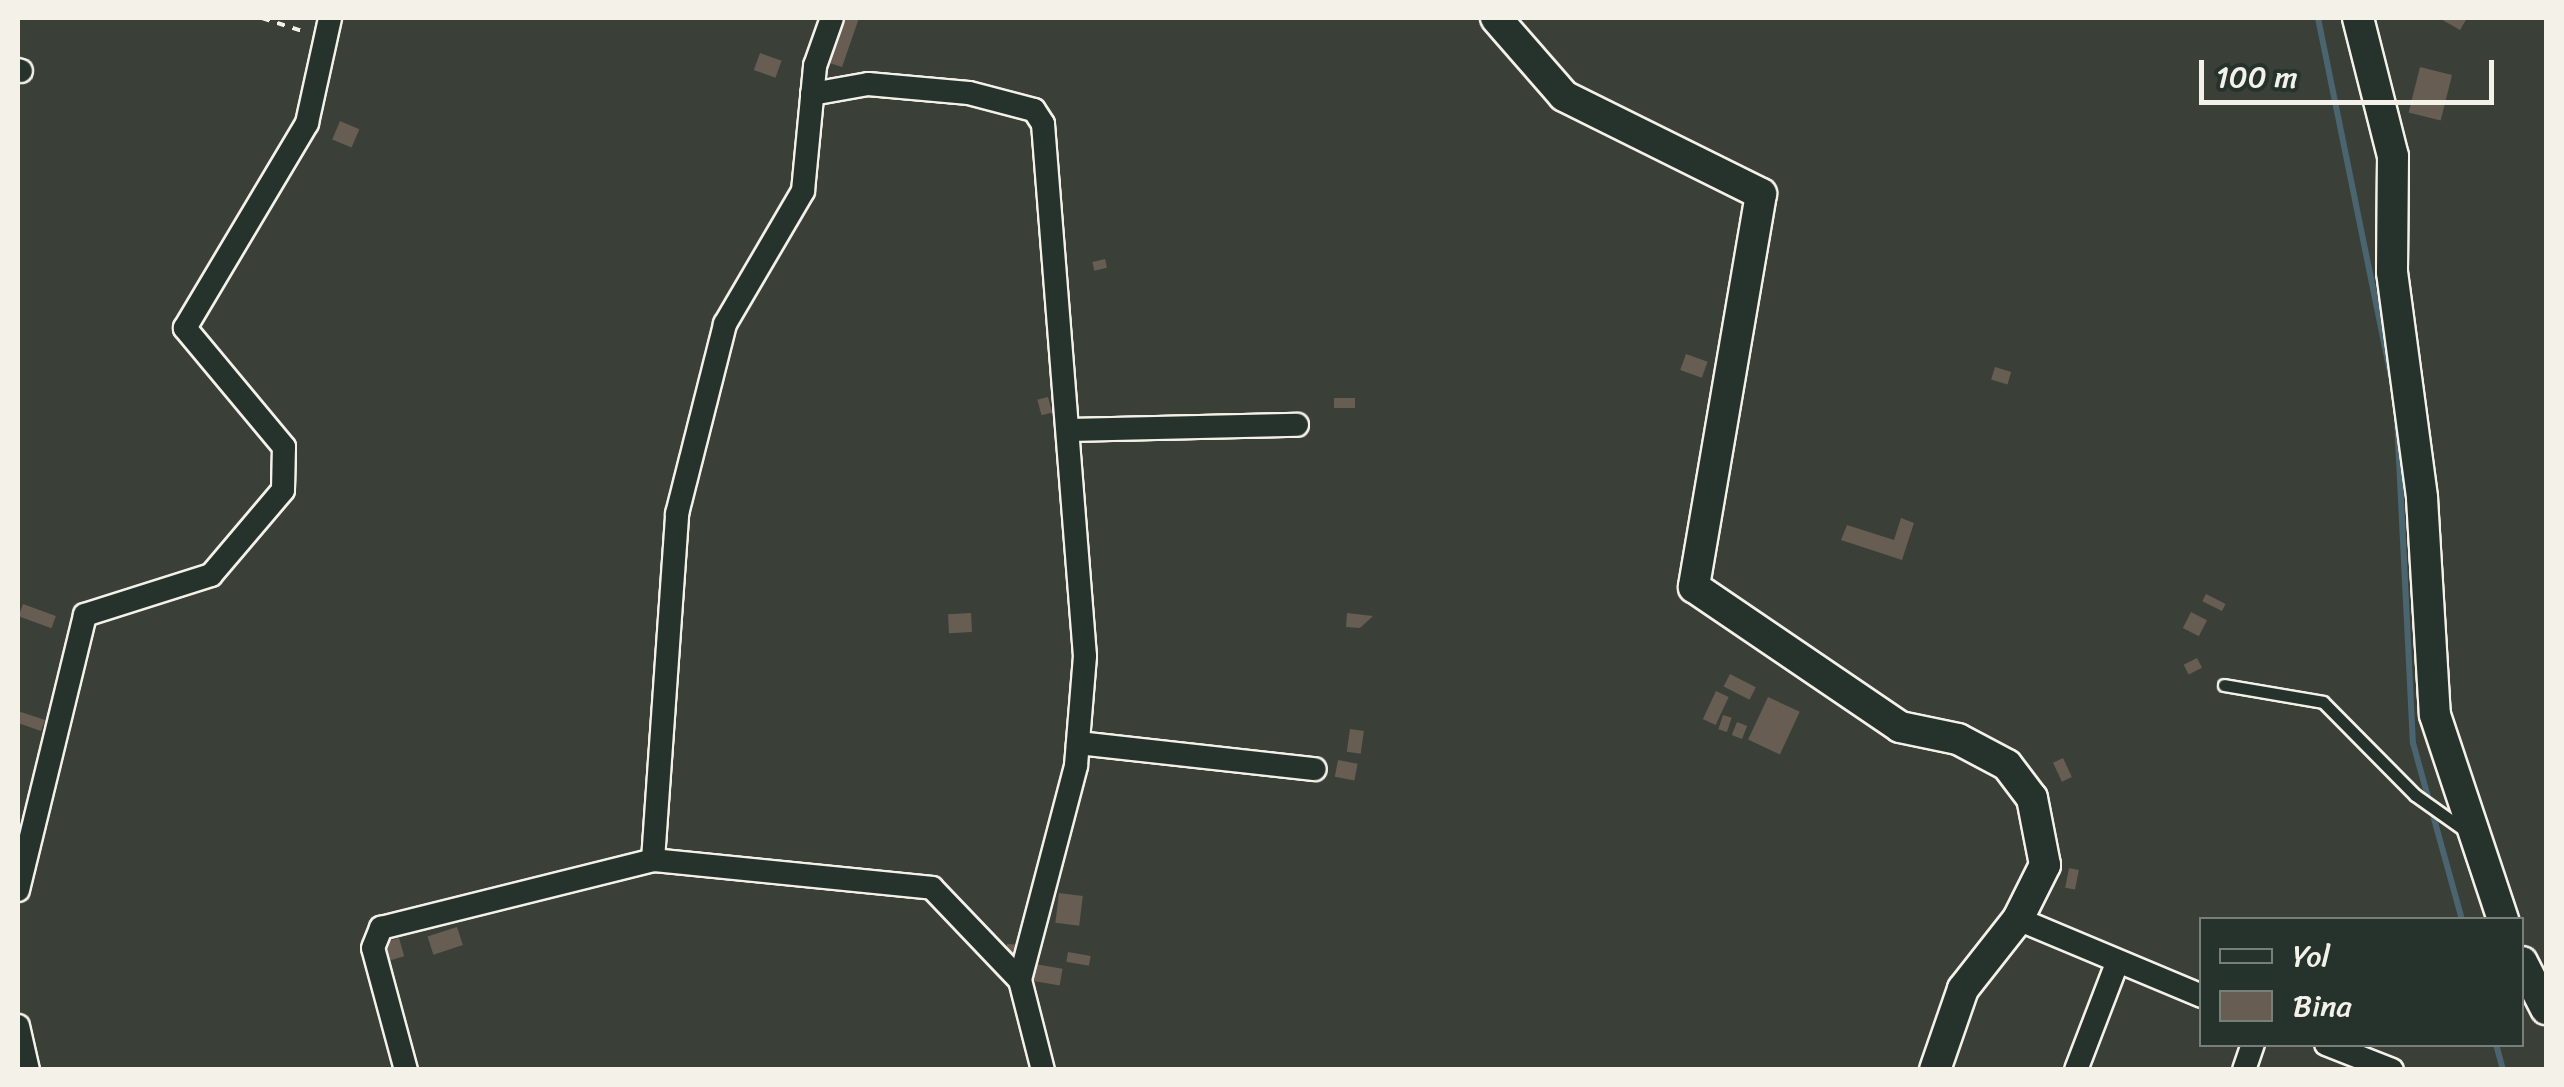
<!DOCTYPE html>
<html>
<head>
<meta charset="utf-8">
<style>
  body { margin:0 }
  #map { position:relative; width:2564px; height:1087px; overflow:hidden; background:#3a4038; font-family:Sriracha,sans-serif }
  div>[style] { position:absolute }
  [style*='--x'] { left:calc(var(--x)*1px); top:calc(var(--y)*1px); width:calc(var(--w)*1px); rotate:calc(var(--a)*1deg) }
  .stream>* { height:6px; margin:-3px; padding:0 3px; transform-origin:3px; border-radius:3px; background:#4b6570 }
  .building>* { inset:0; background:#675d52; transform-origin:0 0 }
  .path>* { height:4px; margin-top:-2px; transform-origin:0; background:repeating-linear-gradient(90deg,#f4f1e8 0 8px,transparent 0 16px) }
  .roads { filter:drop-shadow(2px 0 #f4f1e8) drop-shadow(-2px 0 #f4f1e8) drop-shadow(0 2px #f4f1e8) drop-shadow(0 -2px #f4f1e8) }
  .service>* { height:11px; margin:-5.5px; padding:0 5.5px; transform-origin:5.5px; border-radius:5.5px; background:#26332d }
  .minor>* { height:22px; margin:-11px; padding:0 11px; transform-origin:11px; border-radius:11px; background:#26332d }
  .tertiary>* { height:30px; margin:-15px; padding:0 15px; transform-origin:15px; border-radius:15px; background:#26332d }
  span { translate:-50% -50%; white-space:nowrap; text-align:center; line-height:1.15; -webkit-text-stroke:9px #26332d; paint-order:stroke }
  .frame { position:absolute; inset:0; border:20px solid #f4f1e8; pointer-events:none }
  .legend { position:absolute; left:2199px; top:917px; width:325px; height:130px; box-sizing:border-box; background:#26332d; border:2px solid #787f78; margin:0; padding:12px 18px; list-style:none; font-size:30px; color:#f4f1e8 }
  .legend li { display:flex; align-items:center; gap:20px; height:50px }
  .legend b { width:50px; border:2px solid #787f78 }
  .scale { position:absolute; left:2199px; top:60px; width:295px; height:45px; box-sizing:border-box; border:5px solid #f4f1e8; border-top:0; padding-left:12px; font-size:30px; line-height:35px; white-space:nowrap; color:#f4f1e8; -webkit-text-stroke:8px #26332d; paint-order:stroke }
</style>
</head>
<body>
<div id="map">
  <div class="stream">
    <div style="--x:2318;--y:18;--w:365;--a:78.5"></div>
    <div style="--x:2397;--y:418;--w:325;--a:87.2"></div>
    <div style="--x:2413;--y:743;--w:184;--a:74.5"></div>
    <div style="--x:2496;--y:1044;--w:27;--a:75"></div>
  </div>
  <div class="building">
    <div style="clip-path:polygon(838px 18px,859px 18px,842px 67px,823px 61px)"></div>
    <div style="clip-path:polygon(2439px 18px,2467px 18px,2460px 30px)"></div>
    <div style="left:760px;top:53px;width:23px;height:18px;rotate:20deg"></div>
    <div style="left:2420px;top:67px;width:33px;height:47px;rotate:14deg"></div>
    <div style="left:340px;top:121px;width:21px;height:20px;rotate:23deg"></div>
    <div style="left:1105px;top:259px;width:9px;height:13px;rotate:77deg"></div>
    <div style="left:1686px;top:354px;width:23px;height:17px;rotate:20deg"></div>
    <div style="left:1995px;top:367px;width:17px;height:13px;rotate:17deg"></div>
    <div style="left:1048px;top:397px;width:16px;height:11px;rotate:75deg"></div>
    <div style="left:1355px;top:398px;width:10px;height:21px;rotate:90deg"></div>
    <div style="clip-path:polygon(1901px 518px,1914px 523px,1902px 560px,1841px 540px,1847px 525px,1894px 540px)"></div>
    <div style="left:2206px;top:594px;width:22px;height:8px;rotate:27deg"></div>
    <div style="left:23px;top:604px;width:35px;height:13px;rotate:20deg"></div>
    <div style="left:2191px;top:612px;width:18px;height:18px;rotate:27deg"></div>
    <div style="left:971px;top:613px;width:19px;height:23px;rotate:87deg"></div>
    <div style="clip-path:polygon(1347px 613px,1373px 616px,1360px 628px,1346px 627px)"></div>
    <div style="left:2197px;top:658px;width:11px;height:15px;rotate:63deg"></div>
    <div style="left:1730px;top:674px;width:29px;height:14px;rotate:27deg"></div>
    <div style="left:1716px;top:691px;width:14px;height:31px;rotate:25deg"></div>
    <div style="left:1768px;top:697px;width:35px;height:47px;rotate:25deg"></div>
    <div style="clip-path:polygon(18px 711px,45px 720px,41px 731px,18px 723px)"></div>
    <div style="left:1723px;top:715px;width:9px;height:15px;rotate:18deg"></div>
    <div style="left:1737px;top:722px;width:11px;height:14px;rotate:22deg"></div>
    <div style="left:1350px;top:729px;width:14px;height:23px;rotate:8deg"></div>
    <div style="left:2063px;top:758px;width:21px;height:11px;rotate:65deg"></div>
    <div style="left:1338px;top:760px;width:20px;height:17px;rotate:11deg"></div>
    <div style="left:2069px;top:868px;width:10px;height:20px;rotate:11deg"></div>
    <div style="left:1059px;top:893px;width:24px;height:30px;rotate:7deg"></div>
    <div style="left:457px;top:927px;width:19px;height:31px;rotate:72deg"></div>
    <div style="left:399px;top:938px;width:19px;height:16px;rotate:74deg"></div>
    <div style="left:1007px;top:944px;width:14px;height:15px;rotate:4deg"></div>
    <div style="left:1068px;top:952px;width:23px;height:10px;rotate:10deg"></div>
    <div style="left:1035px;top:964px;width:28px;height:17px;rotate:10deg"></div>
  </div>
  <div class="path">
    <div style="--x:262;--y:18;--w:45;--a:18"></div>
  </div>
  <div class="roads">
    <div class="service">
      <div style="--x:2224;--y:685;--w:100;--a:9.7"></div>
      <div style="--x:2323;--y:702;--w:131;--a:45.3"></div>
      <div style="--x:2415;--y:795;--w:67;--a:35.3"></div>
    </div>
    <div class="minor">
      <div style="--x:18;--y:70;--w:3;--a:18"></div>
      <div style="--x:812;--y:94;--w:57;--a:-10.1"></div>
      <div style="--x:868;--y:84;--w:101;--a:5.1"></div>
      <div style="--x:969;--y:93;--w:67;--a:14.7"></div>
      <div style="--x:1034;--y:110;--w:17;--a:57"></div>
      <div style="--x:1043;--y:124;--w:534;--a:85.49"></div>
      <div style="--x:1085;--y:656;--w:110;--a:94.7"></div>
      <div style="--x:1076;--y:766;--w:221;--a:104.7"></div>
      <div style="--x:1069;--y:430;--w:228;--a:-1.3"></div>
      <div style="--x:1078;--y:743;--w:238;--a:6.3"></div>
      <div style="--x:653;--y:860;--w:347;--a:-86"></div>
      <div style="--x:677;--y:514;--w:196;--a:-75.8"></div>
      <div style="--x:725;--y:324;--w:154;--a:-59.6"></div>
      <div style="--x:803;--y:191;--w:126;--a:-84.5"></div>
      <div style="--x:815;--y:66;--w:51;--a:-70.5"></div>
      <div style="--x:18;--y:890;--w:283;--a:-76.3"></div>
      <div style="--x:85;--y:615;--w:132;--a:-17.6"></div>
      <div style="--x:211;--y:575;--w:111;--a:-49.7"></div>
      <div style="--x:283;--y:490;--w:43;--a:-88.7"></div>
      <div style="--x:284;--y:447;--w:155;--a:-129.8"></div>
      <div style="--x:185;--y:328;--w:239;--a:-59.2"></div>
      <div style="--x:307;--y:123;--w:107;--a:-77.6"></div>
      <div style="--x:2018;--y:919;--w:199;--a:22.7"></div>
      <div style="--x:18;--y:1026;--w:45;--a:77.2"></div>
      <div style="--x:2326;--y:1044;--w:71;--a:21.5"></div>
      <div style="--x:406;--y:1070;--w:126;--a:-105.1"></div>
      <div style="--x:373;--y:948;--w:22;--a:-68"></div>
      <div style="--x:381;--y:928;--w:280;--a:-14"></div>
      <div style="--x:653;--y:860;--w:280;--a:5.7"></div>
      <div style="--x:932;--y:888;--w:127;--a:46.3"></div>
      <div style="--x:1020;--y:980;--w:93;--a:75.7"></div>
      <div style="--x:2076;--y:1070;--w:115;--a:-69"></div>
      <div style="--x:2244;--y:1070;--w:28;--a:-71"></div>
    </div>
    <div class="tertiary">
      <div style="--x:1496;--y:18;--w:103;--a:48.9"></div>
      <div style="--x:1564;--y:96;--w:220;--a:26.4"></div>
      <div style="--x:1761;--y:194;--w:399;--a:99.7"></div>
      <div style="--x:1694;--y:587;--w:249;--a:34.2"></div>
      <div style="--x:1900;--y:727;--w:59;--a:11.7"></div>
      <div style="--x:1958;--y:739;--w:55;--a:28"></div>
      <div style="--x:2007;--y:765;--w:41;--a:52.9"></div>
      <div style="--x:2032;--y:798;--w:68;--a:79"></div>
      <div style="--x:2045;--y:865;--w:60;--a:116.6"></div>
      <div style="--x:2018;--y:919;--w:89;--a:128.2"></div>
      <div style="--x:1963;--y:989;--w:86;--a:109.1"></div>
      <div style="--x:2358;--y:18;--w:142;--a:75.8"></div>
      <div style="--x:2393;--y:156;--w:116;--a:90.5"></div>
      <div style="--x:2392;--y:272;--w:228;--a:82.4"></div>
      <div style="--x:2422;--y:498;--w:217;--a:86.6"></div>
      <div style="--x:2435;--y:715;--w:216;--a:71.6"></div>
      <div style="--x:2522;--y:962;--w:53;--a:62.9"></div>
    </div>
  </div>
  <div class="frame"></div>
  <ul class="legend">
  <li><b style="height:12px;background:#26332d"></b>Yol</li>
  <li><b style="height:28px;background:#675d52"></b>Bina</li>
  </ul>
  <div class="scale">100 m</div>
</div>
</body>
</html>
